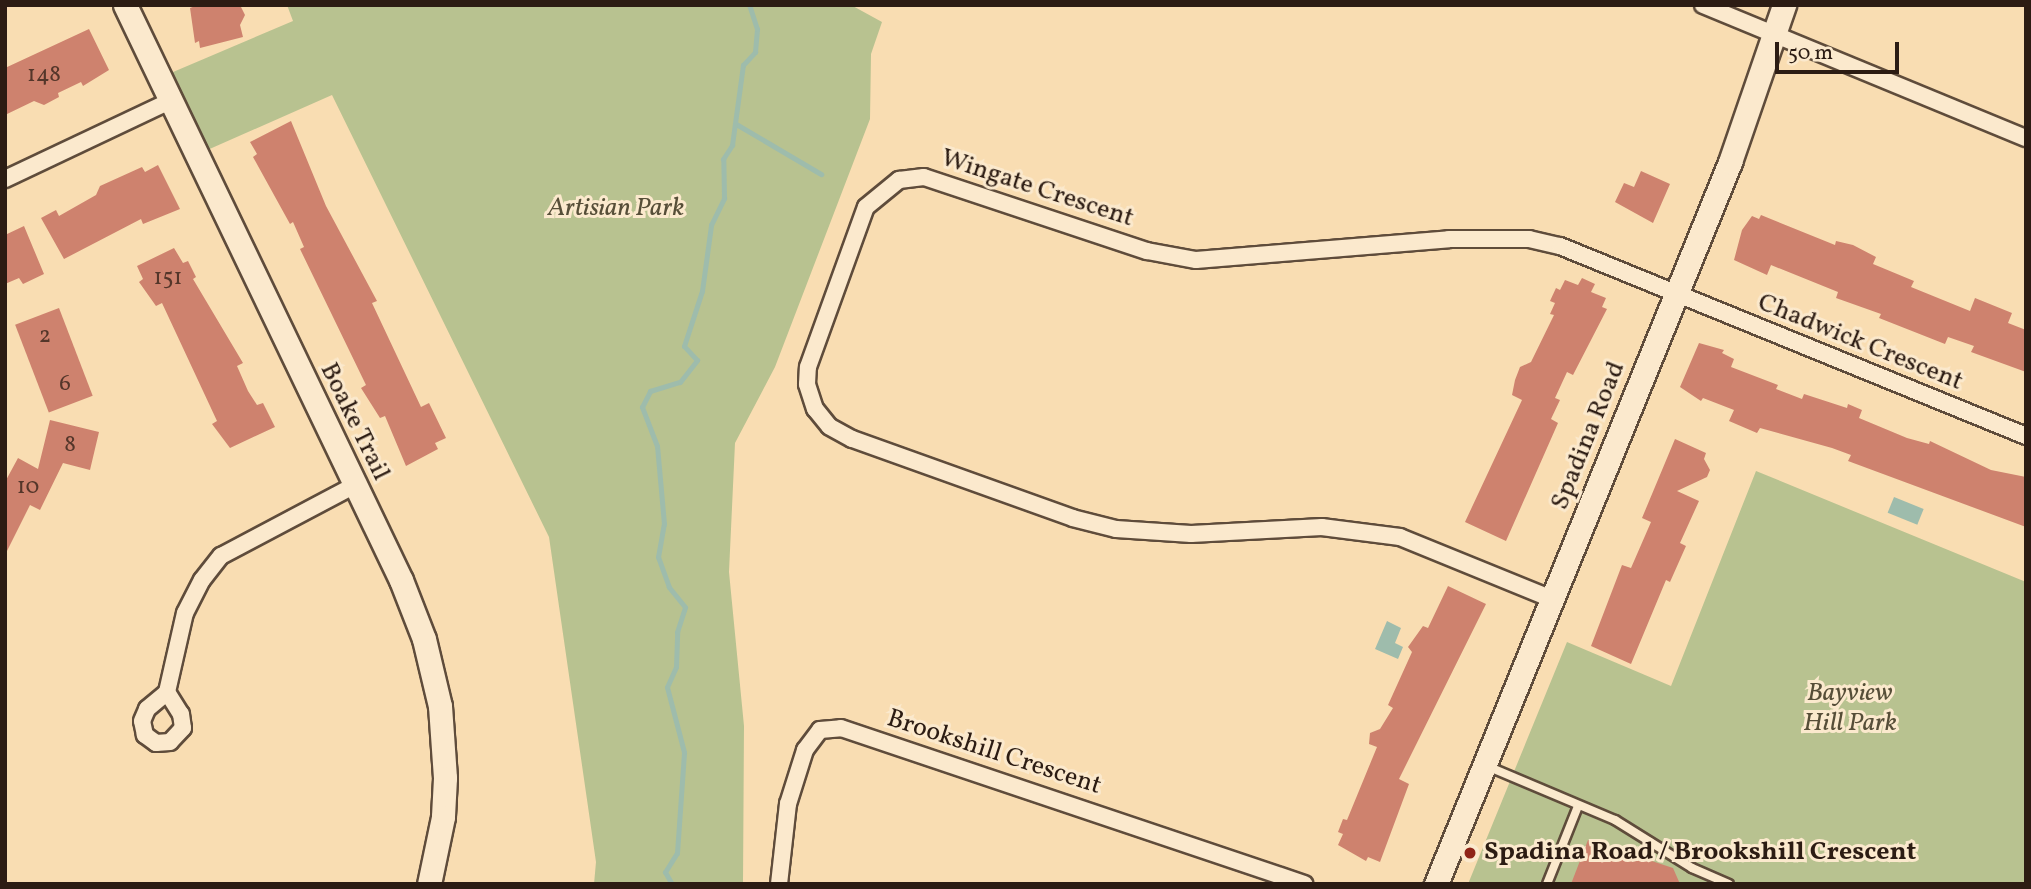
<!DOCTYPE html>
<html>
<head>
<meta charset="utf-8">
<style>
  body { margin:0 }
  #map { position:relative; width:2031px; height:889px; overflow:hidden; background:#f9ddb2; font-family:Vollkorn,serif }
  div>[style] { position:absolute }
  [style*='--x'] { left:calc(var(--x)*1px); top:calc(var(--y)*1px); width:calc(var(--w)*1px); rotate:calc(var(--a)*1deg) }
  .green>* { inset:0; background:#b8c290 }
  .water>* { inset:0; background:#9ebcac; transform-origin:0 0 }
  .stream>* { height:5px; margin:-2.5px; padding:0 2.5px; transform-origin:2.5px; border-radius:2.5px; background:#9ebcac }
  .building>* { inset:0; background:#ce826e; transform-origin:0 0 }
  .roads { filter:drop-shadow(2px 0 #5f4c3b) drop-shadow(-2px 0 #5f4c3b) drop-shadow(0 2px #5f4c3b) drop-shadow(0 -2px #5f4c3b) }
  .lane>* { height:8px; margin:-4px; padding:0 4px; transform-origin:4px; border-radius:4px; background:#fbe9cd }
  .street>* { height:16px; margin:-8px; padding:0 8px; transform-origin:8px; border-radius:8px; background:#fbe9cd }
  .secondary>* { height:23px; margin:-11.5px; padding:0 11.5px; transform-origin:11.5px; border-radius:11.5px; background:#fbe9cd }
  .dots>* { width:19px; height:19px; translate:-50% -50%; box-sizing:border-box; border:4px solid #fbe9cd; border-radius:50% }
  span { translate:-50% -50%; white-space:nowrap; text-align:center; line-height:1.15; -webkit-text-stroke:6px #fbe9cd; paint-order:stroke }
  .number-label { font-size:23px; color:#54362a }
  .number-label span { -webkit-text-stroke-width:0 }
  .street-label { font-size:26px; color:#2c1c13 }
  .park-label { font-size:26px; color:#564e38; font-style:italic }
  .poi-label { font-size:26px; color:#2c1c13; font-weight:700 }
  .left { translate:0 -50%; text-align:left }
  .frame { position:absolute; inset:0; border:7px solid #2c1c13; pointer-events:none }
  .scale { position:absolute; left:1775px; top:42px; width:124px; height:32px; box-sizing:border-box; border:4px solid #2c1c13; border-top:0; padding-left:9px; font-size:21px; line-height:24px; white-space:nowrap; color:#2c1c13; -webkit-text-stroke:5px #fbe9cd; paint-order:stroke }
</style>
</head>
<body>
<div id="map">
  <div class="green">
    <div style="clip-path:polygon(287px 5px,851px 5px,882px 22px,871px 54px,870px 119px,775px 367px,735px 443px,729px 572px,744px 726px,743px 884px,594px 884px,596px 862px,549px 537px,332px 95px,196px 155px,159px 78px,293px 21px)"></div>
    <div style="clip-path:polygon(1756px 471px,2026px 582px,2026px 884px,1468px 884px,1567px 642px,1671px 686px)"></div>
  </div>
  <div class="water">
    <div style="left:1894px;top:497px;width:32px;height:17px;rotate:22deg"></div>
    <div style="clip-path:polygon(1387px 621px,1401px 628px,1395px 643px,1403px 647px,1398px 659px,1375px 649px)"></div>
  </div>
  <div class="stream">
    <div style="--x:736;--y:124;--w:99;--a:30.5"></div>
    <div style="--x:672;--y:884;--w:14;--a:-120"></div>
    <div style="--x:665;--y:872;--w:22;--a:-58"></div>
    <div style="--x:677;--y:853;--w:101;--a:-86"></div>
    <div style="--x:684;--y:752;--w:67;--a:-104.7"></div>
    <div style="--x:667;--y:687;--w:22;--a:-66"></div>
    <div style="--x:676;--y:667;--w:35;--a:-88"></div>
    <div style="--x:677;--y:632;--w:26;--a:-72"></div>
    <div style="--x:685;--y:607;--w:26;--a:-129"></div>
    <div style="--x:669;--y:587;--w:32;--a:-110"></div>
    <div style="--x:658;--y:557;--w:34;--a:-80"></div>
    <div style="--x:664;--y:524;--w:78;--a:-95.1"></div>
    <div style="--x:657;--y:446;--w:42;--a:-111"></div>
    <div style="--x:642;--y:407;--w:18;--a:-63"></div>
    <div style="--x:650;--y:391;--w:31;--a:-17"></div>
    <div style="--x:680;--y:382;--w:28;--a:-52"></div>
    <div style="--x:697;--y:360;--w:19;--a:-133"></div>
    <div style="--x:684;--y:346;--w:58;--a:-71.9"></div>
    <div style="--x:702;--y:291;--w:67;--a:-82.2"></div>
    <div style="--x:711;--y:225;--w:30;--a:-64"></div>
    <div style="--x:724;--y:198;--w:39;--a:-91"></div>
    <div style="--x:723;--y:159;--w:17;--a:-57"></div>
    <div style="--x:732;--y:145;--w:81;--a:-82.2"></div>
    <div style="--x:743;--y:65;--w:18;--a:-47"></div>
    <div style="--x:755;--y:52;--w:23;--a:-85"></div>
    <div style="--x:757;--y:29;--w:25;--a:-108"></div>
  </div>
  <div class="building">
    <div style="clip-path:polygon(198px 5px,241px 7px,245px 15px,240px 25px,243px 37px,200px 48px,199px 41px,195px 43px,190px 8px)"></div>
    <div style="clip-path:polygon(89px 29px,109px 70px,83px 86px,81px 82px,58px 93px,59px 97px,44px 105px,34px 101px,5px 115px,5px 68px)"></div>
    <div style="clip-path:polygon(291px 121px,326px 206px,377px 301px,372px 303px,421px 407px,429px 403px,446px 438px,435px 443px,438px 449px,406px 466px,385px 416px,380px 418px,361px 388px,366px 385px,300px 249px,304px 247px,293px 222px,290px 224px,253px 157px,257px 154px,250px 142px)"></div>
    <div style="clip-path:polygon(158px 165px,180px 209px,143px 224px,141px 219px,64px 259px,41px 218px,56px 210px,59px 216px,96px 195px,100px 186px,142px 167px,145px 172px)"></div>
    <div style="clip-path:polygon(1641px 171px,1670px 184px,1653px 223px,1615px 202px,1624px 183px,1634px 187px)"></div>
    <div style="clip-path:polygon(1761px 215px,1835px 245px,1836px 241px,1853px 245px,1876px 257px,1873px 264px,1914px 281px,1911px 287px,1970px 311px,1975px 298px,2012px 313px,2008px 323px,2026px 330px,2026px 372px,1971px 352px,1974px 346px,1948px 337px,1945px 344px,1879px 318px,1881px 314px,1836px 298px,1838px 292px,1771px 265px,1767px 275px,1734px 260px,1742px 230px,1752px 216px,1759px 219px)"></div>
    <div style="clip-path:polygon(24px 226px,44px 274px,23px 284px,19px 278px,5px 284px,5px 235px)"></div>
    <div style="clip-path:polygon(174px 248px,183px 263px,188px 261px,196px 277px,193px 279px,243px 363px,237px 366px,248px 391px,257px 405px,263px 403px,275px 427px,230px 448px,212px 424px,217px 421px,162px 303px,156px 306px,139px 282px,143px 279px,137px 266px)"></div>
    <div style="clip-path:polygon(1582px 278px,1595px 284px,1591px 292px,1606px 298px,1602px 307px,1607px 309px,1573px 375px,1567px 372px,1555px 398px,1560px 400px,1551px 419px,1558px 423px,1506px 541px,1465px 522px,1522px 400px,1512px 395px,1515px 380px,1520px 367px,1531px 362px,1554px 315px,1550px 314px,1555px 303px,1550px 301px,1556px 288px,1560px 290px,1565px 280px,1578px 285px)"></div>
    <div style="left:59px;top:308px;width:94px;height:47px;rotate:69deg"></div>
    <div style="clip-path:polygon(1699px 343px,1724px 350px,1722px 353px,1734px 359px,1731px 367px,1778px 385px,1776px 389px,1802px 399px,1804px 394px,1847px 408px,1848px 404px,1862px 410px,1859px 418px,1907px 438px,1929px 444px,1930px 441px,1991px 470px,2026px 477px,2026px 527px,1848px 461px,1851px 455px,1832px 448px,1760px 428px,1757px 433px,1729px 421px,1734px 410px,1703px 398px,1701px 401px,1680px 387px)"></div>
    <div style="clip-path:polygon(50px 420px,99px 432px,90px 470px,63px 463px,40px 510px,30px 505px,5px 555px,5px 482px,18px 458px,38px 469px)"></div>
    <div style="clip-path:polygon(1675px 439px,1706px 453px,1704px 459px,1710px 470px,1707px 477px,1677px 491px,1699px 501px,1680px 543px,1686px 546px,1670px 582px,1666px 580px,1631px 664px,1591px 646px,1622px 565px,1631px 568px,1651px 522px,1642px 518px)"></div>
    <div style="clip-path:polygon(1448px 586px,1486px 604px,1399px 779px,1409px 784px,1380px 862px,1368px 857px,1366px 861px,1338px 845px,1343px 834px,1338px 832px,1343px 819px,1347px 820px,1377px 747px,1369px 744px,1370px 733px,1380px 729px,1393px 708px,1388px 705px,1412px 652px,1408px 647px,1423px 626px,1428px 628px)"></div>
    <div style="clip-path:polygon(1588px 840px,1673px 868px,1680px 884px,1571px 884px)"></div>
  </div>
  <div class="roads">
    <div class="lane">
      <div style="--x:1487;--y:766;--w:139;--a:22.9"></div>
      <div style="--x:1615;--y:820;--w:91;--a:31.9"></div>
      <div style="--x:1692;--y:868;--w:40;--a:23.4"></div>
      <div style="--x:1547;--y:884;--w:84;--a:-68.3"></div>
    </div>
    <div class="street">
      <div style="--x:1703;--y:5;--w:349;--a:22.4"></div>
      <div style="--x:5;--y:179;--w:183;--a:-25.3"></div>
      <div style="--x:1552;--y:599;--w:164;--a:-157.8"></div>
      <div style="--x:1400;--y:537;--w:79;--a:-172.7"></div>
      <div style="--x:1322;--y:527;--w:131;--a:176.9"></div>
      <div style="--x:1191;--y:534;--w:75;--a:-176.2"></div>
      <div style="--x:1116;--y:529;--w:44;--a:-165.7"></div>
      <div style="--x:1073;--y:518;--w:235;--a:-160.3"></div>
      <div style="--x:852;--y:439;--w:26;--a:-151"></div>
      <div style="--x:829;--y:426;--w:22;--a:-129"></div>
      <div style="--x:815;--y:409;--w:26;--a:-108"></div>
      <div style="--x:807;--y:384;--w:17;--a:-87"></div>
      <div style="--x:808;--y:367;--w:170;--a:-70.1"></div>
      <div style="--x:866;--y:207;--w:43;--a:-39.3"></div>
      <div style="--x:899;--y:180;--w:25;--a:-7"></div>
      <div style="--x:924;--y:177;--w:235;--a:18.4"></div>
      <div style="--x:1147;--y:251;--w:50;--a:10.4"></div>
      <div style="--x:1196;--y:260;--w:254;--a:-4.7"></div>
      <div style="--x:1449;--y:239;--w:80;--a:0"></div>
      <div style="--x:1529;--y:239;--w:32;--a:13"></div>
      <div style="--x:1560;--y:246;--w:503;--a:22.18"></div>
      <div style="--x:167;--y:692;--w:81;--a:-77.2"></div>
      <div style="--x:185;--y:613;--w:37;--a:-63"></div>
      <div style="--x:202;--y:580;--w:31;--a:-52"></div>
      <div style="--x:221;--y:556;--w:149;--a:-27.9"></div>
      <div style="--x:167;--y:692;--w:26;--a:58"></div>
      <div style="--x:181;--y:714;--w:14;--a:82"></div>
      <div style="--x:183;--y:728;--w:19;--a:133"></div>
      <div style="--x:170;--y:742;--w:14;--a:176"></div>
      <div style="--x:156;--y:743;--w:14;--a:-144"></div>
      <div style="--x:145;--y:735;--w:14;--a:-102"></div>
      <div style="--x:142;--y:721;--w:13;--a:-67"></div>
      <div style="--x:147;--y:709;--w:26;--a:-40"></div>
      <div style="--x:779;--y:884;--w:81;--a:-83.6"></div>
      <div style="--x:788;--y:804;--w:57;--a:-72.5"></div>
      <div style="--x:805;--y:750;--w:25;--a:-53"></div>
      <div style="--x:820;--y:730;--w:21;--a:-5"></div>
      <div style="--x:841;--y:728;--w:489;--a:18.6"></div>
    </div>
    <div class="secondary">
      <div style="--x:125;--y:5;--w:638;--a:64.36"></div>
      <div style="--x:401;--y:580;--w:63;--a:68.7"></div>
      <div style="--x:424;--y:639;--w:69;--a:76.6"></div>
      <div style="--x:440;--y:706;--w:72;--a:86"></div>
      <div style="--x:445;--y:778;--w:39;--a:93"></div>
      <div style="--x:443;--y:817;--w:68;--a:101.8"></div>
      <div style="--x:1436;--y:884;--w:780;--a:-67.84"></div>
      <div style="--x:1730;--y:162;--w:166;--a:-71"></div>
    </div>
  </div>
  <div class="dots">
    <div style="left:1470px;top:853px;background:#8f2418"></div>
  </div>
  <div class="number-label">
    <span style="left:44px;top:75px">148</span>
    <span style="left:168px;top:278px">151</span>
    <span style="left:45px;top:336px">2</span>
    <span style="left:65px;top:384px">6</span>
    <span style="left:70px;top:445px">8</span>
    <span style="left:28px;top:487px">10</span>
  </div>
  <div class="street-label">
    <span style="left:1037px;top:189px;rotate:18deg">Wingate Crescent</span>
    <span style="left:1860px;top:343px;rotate:22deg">Chadwick Crescent</span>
    <span style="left:354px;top:422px;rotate:64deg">Boake Trail</span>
    <span style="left:1589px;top:436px;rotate:-68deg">Spadina Road</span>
    <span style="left:994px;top:753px;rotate:18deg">Brookshill Crescent</span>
  </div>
  <div class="park-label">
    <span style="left:616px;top:209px">Artisian Park</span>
    <span style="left:1850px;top:709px">Bayview<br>Hill Park</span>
  </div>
  <div class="poi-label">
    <span class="left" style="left:1484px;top:853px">Spadina Road / Brookshill Crescent</span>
  </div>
  <div class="frame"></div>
  <div class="scale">50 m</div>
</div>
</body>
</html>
